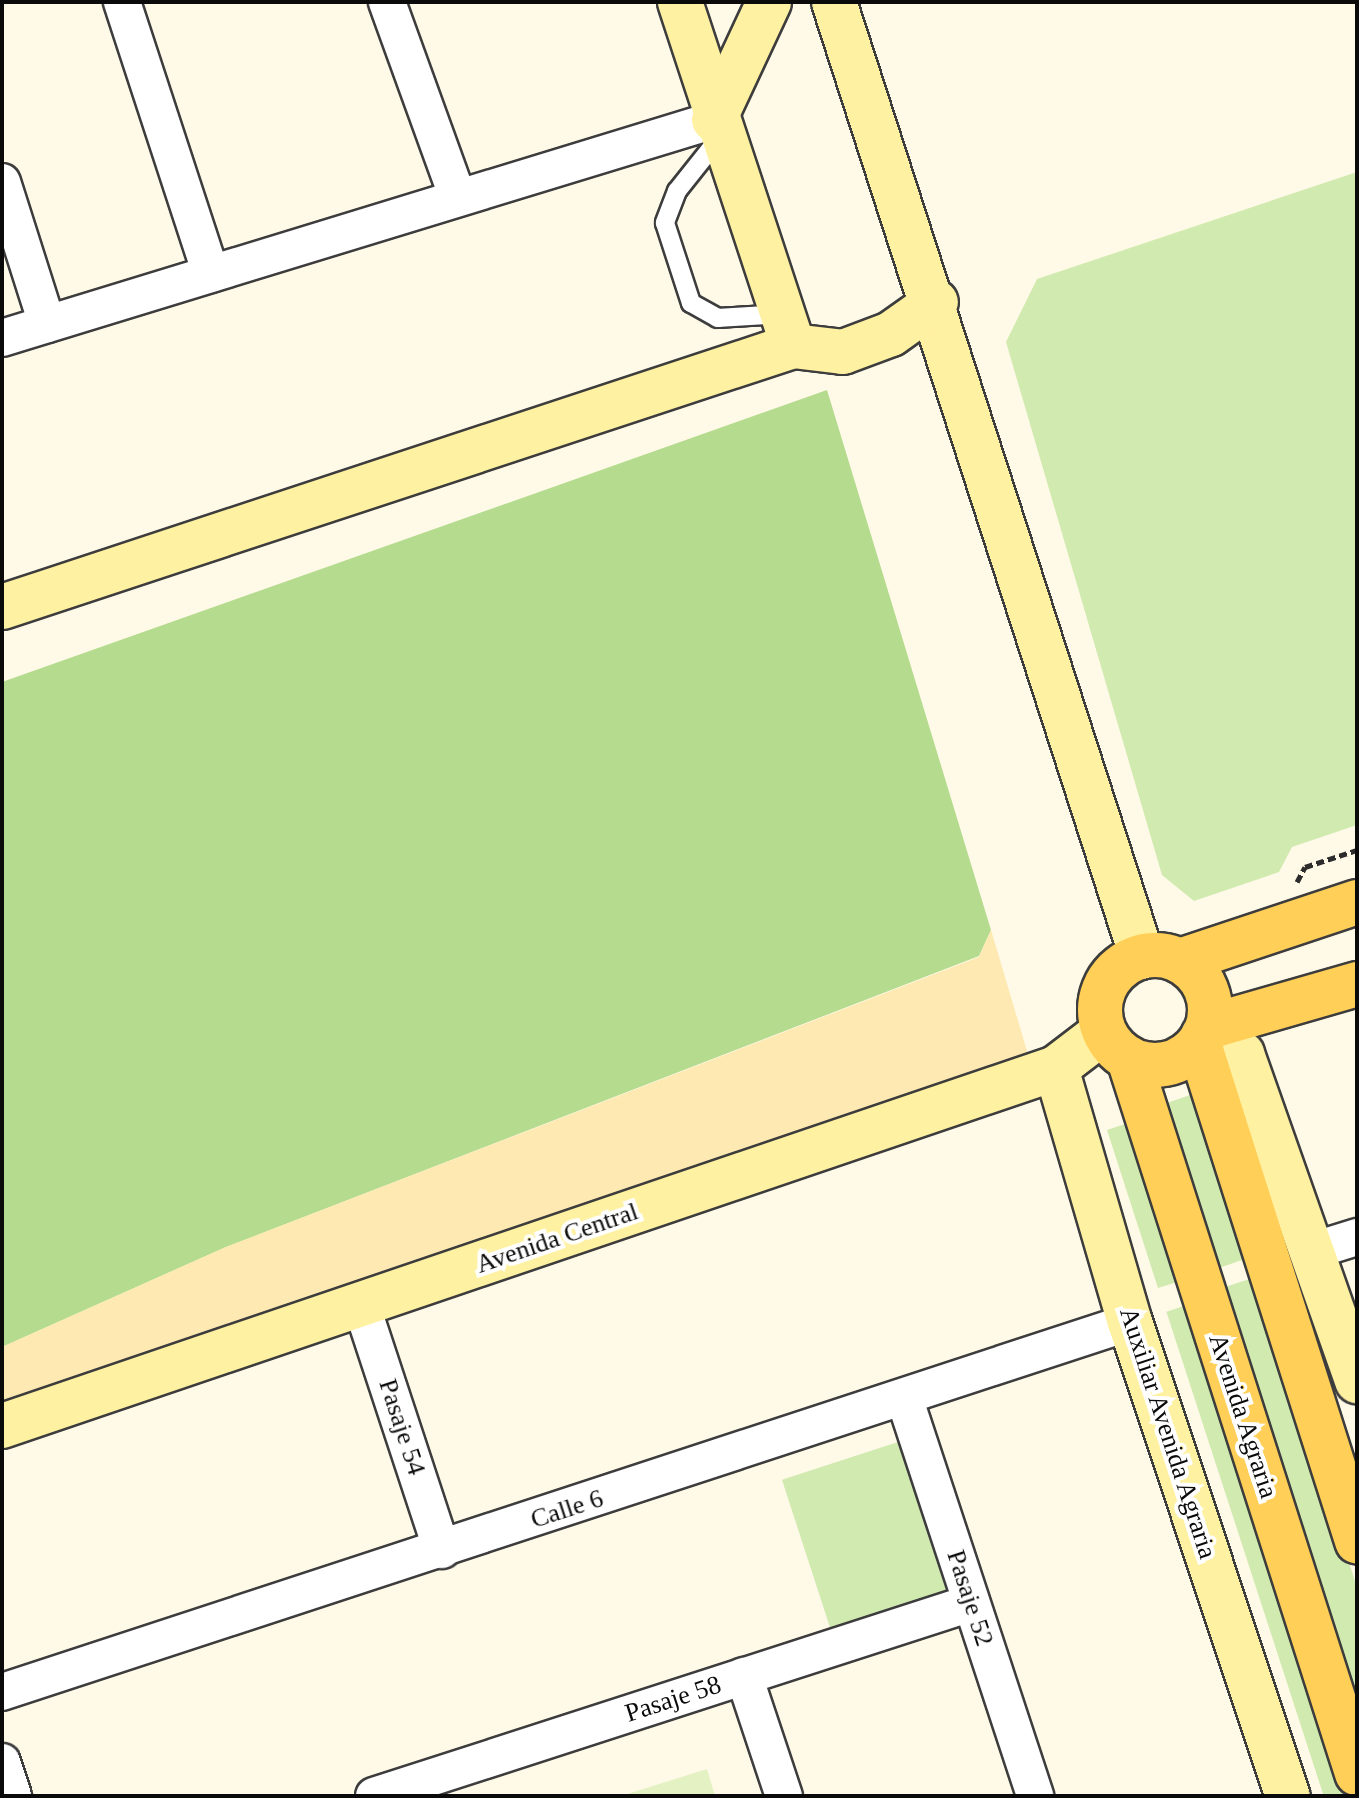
<!DOCTYPE html>
<html>
<head>
<meta charset="utf-8">
<style>
  body { margin:0 }
  #map { position:relative; width:1359px; height:1798px; overflow:hidden; background:#fff9e7; font-family:"Times New Roman",serif }
  div>[style] { position:absolute }
  [style*='--x'] { left:calc(var(--x)*1px); top:calc(var(--y)*1px); width:calc(var(--w)*1px); rotate:calc(var(--a)*1deg) }
  .green>* { inset:0; background:#d1eab0; transform-origin:0 0 }
  .forest>* { inset:0; background:#b5db8f }
  .sand>* { inset:0; background:#fde9b1 }
  .pitch>* { inset:0; background:#e3f1c3 }
  .path>* { height:5px; margin-top:-2.5px; transform-origin:0; background:repeating-linear-gradient(90deg,#2c2c2c 0 8px,transparent 0 12px) }
  .roads { filter:drop-shadow(2px 0 #3d3d3d) drop-shadow(-2px 0 #3d3d3d) drop-shadow(0 2px #3d3d3d) drop-shadow(0 -2px #3d3d3d) }
  .lane>* { height:18px; margin:-9px; padding:0 9px; transform-origin:9px; border-radius:9px; background:#fff }
  .street>* { height:36px; margin:-18px; padding:0 18px; transform-origin:18px; border-radius:18px; background:#fff }
  .secondary>* { height:44px; margin:-22px; padding:0 22px; transform-origin:22px; border-radius:22px; background:#fff1a2 }
  .primary>* { height:44px; margin:-22px; padding:0 22px; transform-origin:22px; border-radius:22px; background:#ffcf58 }
  .primary>.ring { margin:-22px; padding:0; box-sizing:content-box; background:none; border:44px solid #ffcf58; border-radius:50% }
  span { translate:-50% -50%; white-space:nowrap; text-align:center; line-height:1.15; -webkit-text-stroke:8px #fff; paint-order:stroke }
  .street-label { font-size:26px; color:#0a0a0a }
  .frame { position:absolute; inset:0; border:4px solid #0a0a0a; pointer-events:none }
</style>
</head>
<body>
<div id="map">
  <div class="green">
    <div style="clip-path:polygon(1357px 172px,1357px 825px,1292px 847px,1279px 872px,1194px 901px,1162px 875px,1006px 342px,1037px 279px)"></div>
    <div style="left:1193px;top:1094px;width:173px;height:43px;rotate:71deg"></div>
    <div style="clip-path:polygon(1131px 1122px,1187px 1279px,1158px 1288px,1107px 1130px)"></div>
    <div style="clip-path:polygon(1256px 1277px,1357px 1587px,1357px 1754px,1206px 1293px)"></div>
    <div style="left:1193px;top:1303px;width:518px;height:28px;rotate:72deg"></div>
    <div style="left:898px;top:1442px;width:161px;height:122px;rotate:72deg"></div>
  </div>
  <div class="forest">
    <div style="clip-path:polygon(827px 390px,991px 930px,979px 956px,226px 1247px,2px 1347px,2px 682px)"></div>
  </div>
  <div class="sand">
    <div style="clip-path:polygon(991px 930px,1030px 1061px,2px 1408px,2px 1347px,226px 1247px,979px 957px)"></div>
  </div>
  <div class="pitch">
    <div style="clip-path:polygon(707px 1769px,715px 1796px,621px 1796px)"></div>
  </div>
  <div class="path">
    <div style="--x:1297;--y:882;--w:17;--a:-62"></div>
    <div style="--x:1305;--y:867;--w:55;--a:-18.1"></div>
  </div>
  <div class="roads">
    <div class="lane">
      <div style="--x:720;--y:137;--w:69;--a:128.5"></div>
      <div style="--x:677;--y:191;--w:34;--a:111"></div>
      <div style="--x:665;--y:223;--w:84;--a:72"></div>
      <div style="--x:691;--y:303;--w:31;--a:29"></div>
      <div style="--x:718;--y:318;--w:64;--a:-3.6"></div>
    </div>
    <div class="street">
      <div style="--x:122;--y:2;--w:286;--a:71.9"></div>
      <div style="--x:387;--y:2;--w:208;--a:70.1"></div>
      <div style="--x:2;--y:182;--w:149;--a:72.4"></div>
      <div style="--x:2;--y:338;--w:745;--a:-17.02"></div>
      <div style="--x:1315;--y:1250;--w:44;--a:-17.2"></div>
      <div style="--x:361;--y:1304;--w:259;--a:71.8"></div>
      <div style="--x:905;--y:1400;--w:417;--a:71.8"></div>
      <div style="--x:744;--y:1676;--w:126;--a:71.6"></div>
      <div style="--x:2;--y:1692;--w:1187;--a:-18.16"></div>
      <div style="--x:2;--y:1762;--w:36;--a:72"></div>
      <div style="--x:374;--y:1796;--w:627;--a:-17.92"></div>
    </div>
    <div class="secondary">
      <div style="--x:680;--y:2;--w:362;--a:71.8"></div>
      <div style="--x:834;--y:2;--w:1003;--a:72.12"></div>
      <div style="--x:714;--y:120;--w:130;--a:-65"></div>
      <div style="--x:2;--y:607;--w:833;--a:-18.26"></div>
      <div style="--x:793;--y:346;--w:50;--a:6.8"></div>
      <div style="--x:843;--y:352;--w:51;--a:-20.6"></div>
      <div style="--x:891;--y:334;--w:55;--a:-35.4"></div>
      <div style="--x:1203;--y:1036;--w:43;--a:24.8"></div>
      <div style="--x:1242;--y:1054;--w:347;--a:70.6"></div>
      <div style="--x:1056;--y:1068;--w:265;--a:73.8"></div>
      <div style="--x:1130;--y:1322;--w:500;--a:71.6"></div>
      <div style="--x:2;--y:1426;--w:1113;--a:-18.76"></div>
      <div style="--x:1056;--y:1068;--w:58;--a:-37.3"></div>
    </div>
    <div class="primary">
      <div class="ring" style="left:1100px;top:955px;width:66px;height:66px"></div>
      <div style="--x:1180;--y:961;--w:187;--a:-18.4"></div>
      <div style="--x:1208;--y:1027;--w:155;--a:-16.1"></div>
      <div style="--x:1199;--y:1044;--w:522;--a:72.36"></div>
      <div style="--x:1129;--y:1059;--w:750;--a:72.29"></div>
    </div>
  </div>
  <div class="street-label">
    <span style="left:557px;top:1238px;rotate:-19deg">Avenida Central</span>
    <span style="left:1243px;top:1416px;rotate:72deg">Avenida Agraria</span>
    <span style="left:402px;top:1427px;rotate:72deg">Pasaje 54</span>
    <span style="left:1168px;top:1433px;rotate:72deg">Auxiliar Avenida Agraria</span>
    <span style="left:567px;top:1509px;rotate:-18deg">Calle 6</span>
    <span style="left:970px;top:1598px;rotate:72deg">Pasaje 52</span>
    <span style="left:673px;top:1699px;rotate:-18deg">Pasaje 58</span>
  </div>
  <div class="frame"></div>
</div>
</body>
</html>
